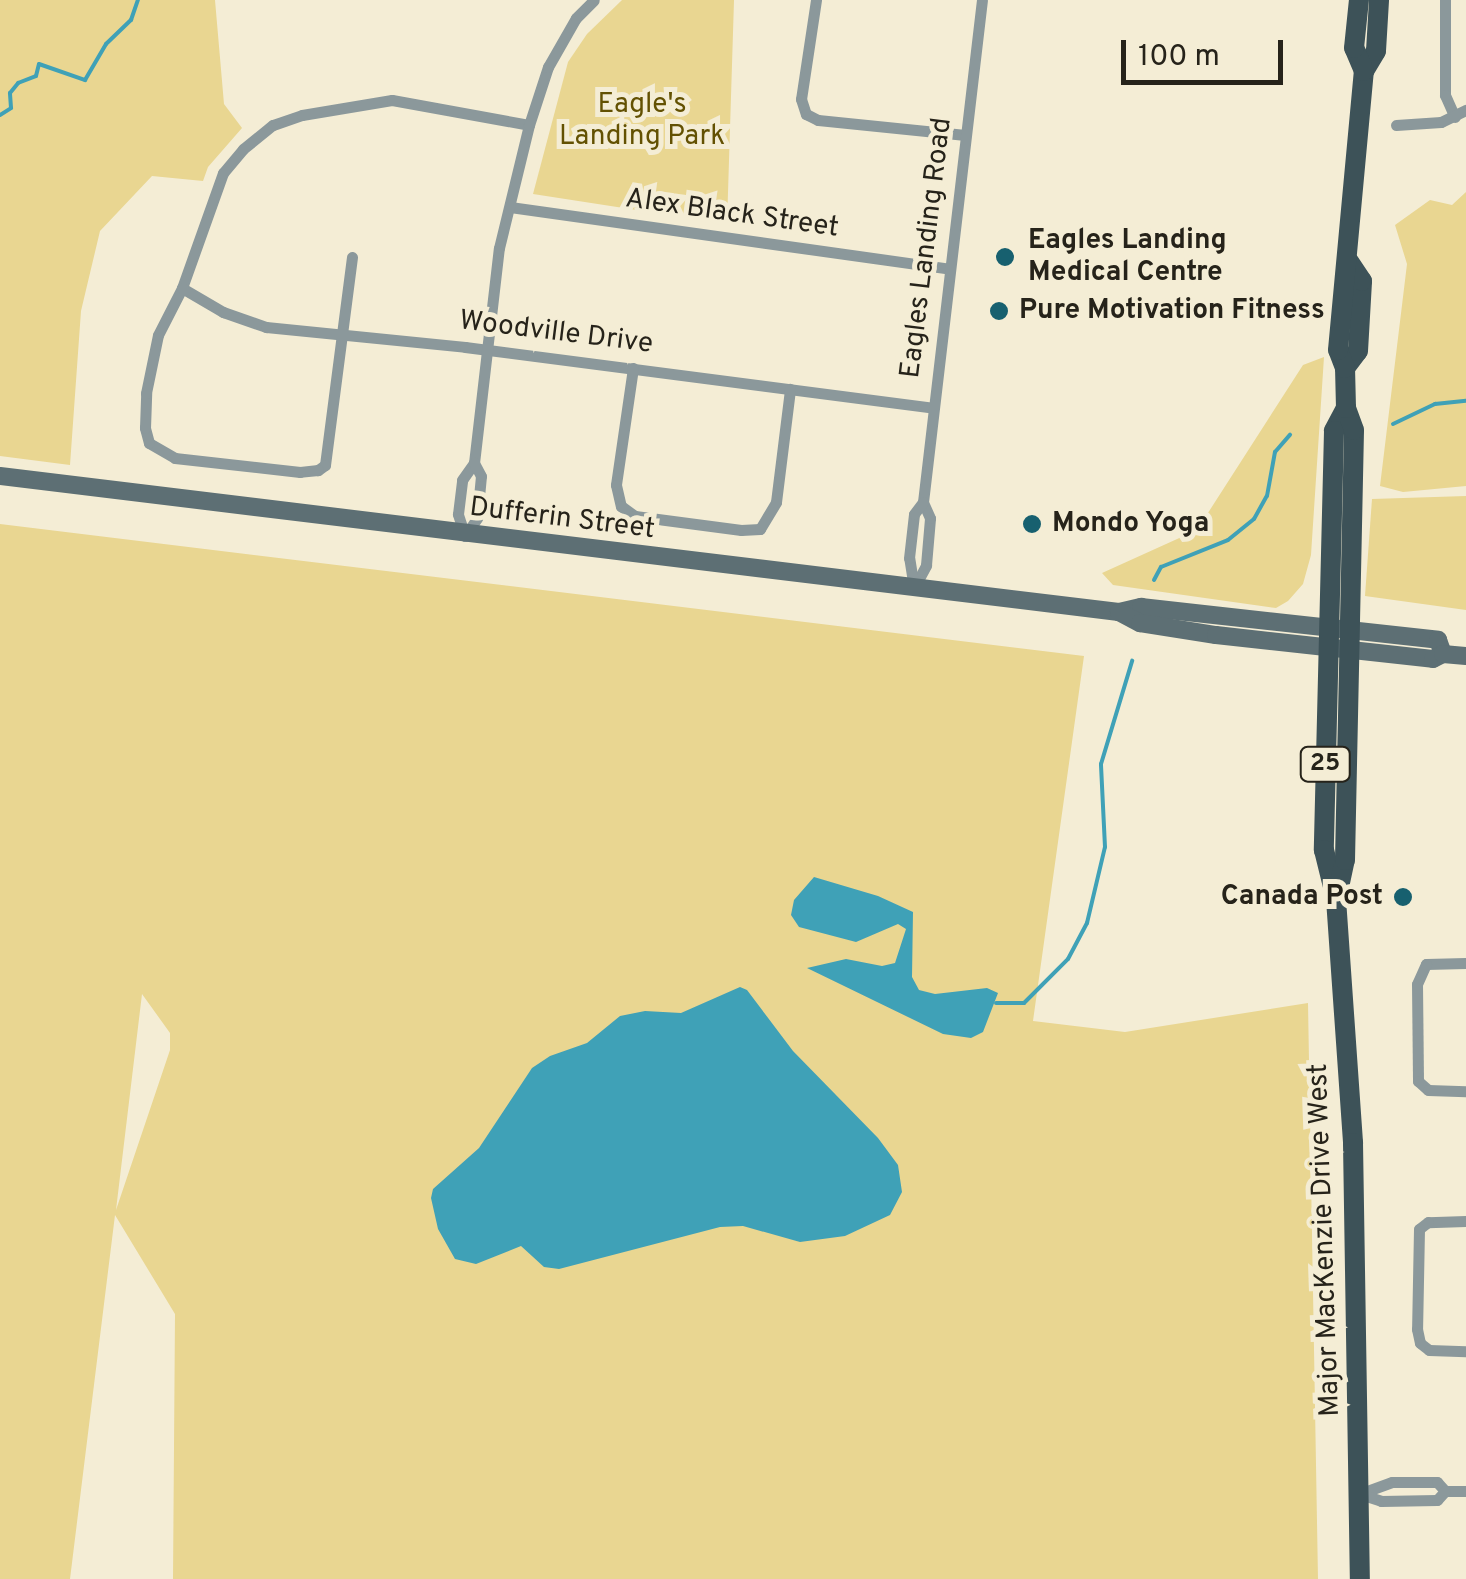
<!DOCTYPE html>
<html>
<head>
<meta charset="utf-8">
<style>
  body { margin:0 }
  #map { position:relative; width:1466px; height:1579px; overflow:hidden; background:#f4edd5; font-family:Overpass,sans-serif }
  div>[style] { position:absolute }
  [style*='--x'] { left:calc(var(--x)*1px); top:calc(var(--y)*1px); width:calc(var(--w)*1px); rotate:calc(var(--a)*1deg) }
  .green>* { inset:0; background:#e9d691 }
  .water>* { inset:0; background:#3fa1b7 }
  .stream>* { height:4px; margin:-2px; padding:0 2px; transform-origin:2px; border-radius:2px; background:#3fa1b7 }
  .minor>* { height:11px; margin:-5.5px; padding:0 5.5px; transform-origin:5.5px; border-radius:5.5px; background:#8b989b }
  .secondary>* { height:18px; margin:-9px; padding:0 9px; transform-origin:9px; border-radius:9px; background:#5d6f74 }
  .primary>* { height:20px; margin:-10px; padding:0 10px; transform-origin:10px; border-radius:10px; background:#3d5258 }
  .dots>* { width:28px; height:28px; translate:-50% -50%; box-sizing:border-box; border:5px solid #f4edd5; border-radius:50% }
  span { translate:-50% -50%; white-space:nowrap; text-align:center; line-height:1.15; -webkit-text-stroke:10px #f4edd5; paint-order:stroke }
  .shield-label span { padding:2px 8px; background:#f4edd5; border:2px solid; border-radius:8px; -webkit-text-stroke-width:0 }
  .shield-label { font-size:25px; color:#26231a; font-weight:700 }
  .park-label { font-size:28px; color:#635102 }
  .street-label { font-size:28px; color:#26231a }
  .poi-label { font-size:28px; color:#26231a; font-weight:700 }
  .left { translate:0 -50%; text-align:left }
  .right { translate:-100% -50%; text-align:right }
  .scale { position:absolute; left:1121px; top:40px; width:162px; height:45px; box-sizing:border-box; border:5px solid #26231a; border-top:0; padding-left:12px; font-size:30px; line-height:35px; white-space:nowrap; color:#26231a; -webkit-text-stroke:8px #f4edd5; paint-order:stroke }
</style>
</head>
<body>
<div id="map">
  <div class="green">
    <div style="clip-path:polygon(0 0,215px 0,224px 104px,242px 128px,208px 167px,203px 181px,152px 176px,100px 231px,81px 311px,70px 465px,0 456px)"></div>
    <div style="clip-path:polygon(622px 0,734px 0,727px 224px,533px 194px,568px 62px,587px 34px)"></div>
    <div style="clip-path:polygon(1466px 192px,1466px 486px,1403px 492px,1380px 486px,1407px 264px,1395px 225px,1430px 200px,1452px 205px)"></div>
    <div style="clip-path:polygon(1324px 357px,1311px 555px,1303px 584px,1288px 601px,1276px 608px,1113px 585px,1102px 573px,1197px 530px,1303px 365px)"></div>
    <div style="clip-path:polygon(1466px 496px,1466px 610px,1365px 596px,1372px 499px)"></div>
    <div style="clip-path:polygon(evenodd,0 524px,1084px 656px,1033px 1021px,1125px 1032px,1308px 1003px,1318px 1579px,173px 1579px,175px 1314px,115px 1215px,70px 1579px,0 1579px,0 524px,142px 994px,170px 1033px,170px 1050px,116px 1210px,142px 994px)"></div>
  </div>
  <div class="water">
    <div style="clip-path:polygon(814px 877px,878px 896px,913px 912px,912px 977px,919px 990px,935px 994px,987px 988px,998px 993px,983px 1032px,971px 1038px,943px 1034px,807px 968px,846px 959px,882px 966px,895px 963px,906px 929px,898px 924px,856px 942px,799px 927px,791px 915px,794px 900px)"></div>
    <div style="clip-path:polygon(740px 987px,747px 990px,793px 1051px,878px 1138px,898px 1165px,902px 1192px,890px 1215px,845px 1236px,800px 1242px,743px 1226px,720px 1227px,559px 1269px,544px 1267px,521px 1246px,476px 1264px,455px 1259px,438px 1229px,431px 1198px,433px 1189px,479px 1148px,532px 1068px,550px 1056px,587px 1043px,620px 1016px,645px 1011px,681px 1013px)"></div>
  </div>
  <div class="stream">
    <div style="--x:0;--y:115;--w:13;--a:-32"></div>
    <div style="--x:11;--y:108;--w:15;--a:-94"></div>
    <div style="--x:10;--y:93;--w:13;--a:-51"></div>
    <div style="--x:18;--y:83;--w:19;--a:-21"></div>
    <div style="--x:36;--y:76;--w:12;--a:-76"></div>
    <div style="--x:39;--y:64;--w:49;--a:19.2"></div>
    <div style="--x:85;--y:80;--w:42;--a:-59.7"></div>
    <div style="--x:106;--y:44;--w:35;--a:-44"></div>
    <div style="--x:131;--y:20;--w:21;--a:-71"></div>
    <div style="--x:1393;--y:424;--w:47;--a:-25.5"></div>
    <div style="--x:1435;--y:404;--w:31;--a:-6"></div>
    <div style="--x:1154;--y:580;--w:15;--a:-62"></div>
    <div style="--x:1161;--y:567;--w:72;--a:-21.9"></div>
    <div style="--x:1228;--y:540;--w:33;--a:-39"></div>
    <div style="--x:1254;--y:519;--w:26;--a:-61"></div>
    <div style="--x:1267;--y:496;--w:45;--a:-79.7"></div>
    <div style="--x:1275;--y:452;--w:23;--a:-49"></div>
    <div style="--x:996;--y:1003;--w:28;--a:0"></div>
    <div style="--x:1024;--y:1003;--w:62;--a:-45"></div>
    <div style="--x:1068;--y:959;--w:41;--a:-62.2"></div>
    <div style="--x:1087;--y:923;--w:78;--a:-76.7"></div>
    <div style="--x:1105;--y:847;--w:83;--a:-92.8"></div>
    <div style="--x:1101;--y:764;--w:108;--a:-73.2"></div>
  </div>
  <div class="minor">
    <div style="--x:816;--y:0;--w:100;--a:98.6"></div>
    <div style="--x:801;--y:99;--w:16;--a:72"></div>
    <div style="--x:806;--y:114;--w:13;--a:27"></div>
    <div style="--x:818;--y:120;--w:148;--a:5.8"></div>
    <div style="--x:1445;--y:0;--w:95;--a:90"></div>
    <div style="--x:1445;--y:95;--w:24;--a:66"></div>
    <div style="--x:1396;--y:125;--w:45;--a:-3.8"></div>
    <div style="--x:1441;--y:122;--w:28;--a:-26"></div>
    <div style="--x:510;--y:207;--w:443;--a:8"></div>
    <div style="--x:352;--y:257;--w:210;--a:97.4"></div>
    <div style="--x:325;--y:465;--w:9;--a:144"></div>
    <div style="--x:318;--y:470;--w:18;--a:174"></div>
    <div style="--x:300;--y:472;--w:126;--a:-173.6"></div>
    <div style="--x:175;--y:458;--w:30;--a:-150"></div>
    <div style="--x:149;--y:443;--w:16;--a:-105"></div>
    <div style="--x:145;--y:428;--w:35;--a:-88"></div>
    <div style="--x:146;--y:393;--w:59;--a:-78.3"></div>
    <div style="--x:158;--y:335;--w:53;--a:-62.9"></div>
    <div style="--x:182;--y:288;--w:122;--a:-70.4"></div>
    <div style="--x:223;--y:173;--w:31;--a:-50"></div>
    <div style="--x:243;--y:149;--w:38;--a:-39"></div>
    <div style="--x:273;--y:125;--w:31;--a:-19"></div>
    <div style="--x:302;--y:115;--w:91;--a:-9.5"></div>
    <div style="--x:392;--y:100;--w:139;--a:10.3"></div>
    <div style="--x:182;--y:288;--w:48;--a:30.3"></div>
    <div style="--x:223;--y:312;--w:46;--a:19.2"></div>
    <div style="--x:266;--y:327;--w:200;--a:5.7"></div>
    <div style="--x:465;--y:347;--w:471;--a:7.4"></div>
    <div style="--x:633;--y:368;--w:118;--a:98.3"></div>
    <div style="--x:616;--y:485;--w:22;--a:77"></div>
    <div style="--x:621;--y:506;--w:17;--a:36"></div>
    <div style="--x:635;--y:516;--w:107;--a:7.5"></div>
    <div style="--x:741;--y:530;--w:19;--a:-3"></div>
    <div style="--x:760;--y:529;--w:31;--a:-59"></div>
    <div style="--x:776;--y:502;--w:114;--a:-82.9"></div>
    <div style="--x:465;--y:536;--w:23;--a:-108"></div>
    <div style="--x:458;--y:514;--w:34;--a:-83"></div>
    <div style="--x:462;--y:480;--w:21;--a:-55"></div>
    <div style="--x:474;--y:463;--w:216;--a:-83.4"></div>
    <div style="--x:499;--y:248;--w:127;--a:-76.3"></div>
    <div style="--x:529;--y:125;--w:61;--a:-71.9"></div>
    <div style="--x:548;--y:67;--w:56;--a:-60.3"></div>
    <div style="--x:576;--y:18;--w:25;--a:-45"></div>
    <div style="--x:465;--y:536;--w:22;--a:-56"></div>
    <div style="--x:477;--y:518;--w:42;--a:-84.6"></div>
    <div style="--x:481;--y:476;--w:15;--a:-118"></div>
    <div style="--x:914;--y:588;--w:26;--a:-62"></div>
    <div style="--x:926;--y:565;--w:47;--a:-85.1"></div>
    <div style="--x:930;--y:518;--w:17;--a:-114"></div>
    <div style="--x:923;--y:502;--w:505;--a:-83.3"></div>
    <div style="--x:914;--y:588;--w:30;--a:-99"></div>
    <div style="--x:909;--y:558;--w:44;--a:-83.5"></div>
    <div style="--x:914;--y:514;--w:15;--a:-53"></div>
    <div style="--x:1466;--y:963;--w:40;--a:178.6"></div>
    <div style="--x:1426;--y:964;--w:22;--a:114"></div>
    <div style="--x:1417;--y:984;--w:97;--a:89.4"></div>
    <div style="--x:1418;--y:1081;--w:13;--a:42"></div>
    <div style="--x:1428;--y:1090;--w:38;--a:2"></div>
    <div style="--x:1466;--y:1221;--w:38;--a:178"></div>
    <div style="--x:1428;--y:1222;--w:11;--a:142"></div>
    <div style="--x:1419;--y:1229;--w:100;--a:91.1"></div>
    <div style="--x:1417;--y:1329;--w:14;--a:78"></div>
    <div style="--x:1420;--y:1343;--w:11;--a:38"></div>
    <div style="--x:1429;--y:1350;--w:37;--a:2"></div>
    <div style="--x:1359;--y:1494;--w:35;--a:-20"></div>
    <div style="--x:1392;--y:1482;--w:45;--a:0"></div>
    <div style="--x:1437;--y:1482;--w:12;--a:48"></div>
    <div style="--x:1445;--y:1491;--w:21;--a:0"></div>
    <div style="--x:1360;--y:1494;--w:22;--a:18"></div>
    <div style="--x:1381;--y:1501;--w:56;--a:-1"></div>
    <div style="--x:1437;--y:1500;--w:12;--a:-48"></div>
  </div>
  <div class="secondary">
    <div style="--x:0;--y:476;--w:1127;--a:6.93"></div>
    <div style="--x:1119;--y:612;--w:23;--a:-13"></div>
    <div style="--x:1141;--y:607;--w:299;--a:6.3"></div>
    <div style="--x:1438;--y:640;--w:15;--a:70"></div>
    <div style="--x:1119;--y:612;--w:24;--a:28"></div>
    <div style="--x:1140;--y:623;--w:77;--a:9"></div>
    <div style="--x:1216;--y:635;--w:218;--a:6.3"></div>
    <div style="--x:1433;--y:659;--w:11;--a:-27"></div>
    <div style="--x:1443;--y:654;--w:23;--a:5"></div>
  </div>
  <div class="primary">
    <div style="--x:1364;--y:71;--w:23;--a:-59"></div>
    <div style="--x:1376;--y:51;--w:51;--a:-86.6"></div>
    <div style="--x:1345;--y:368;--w:21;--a:-53"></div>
    <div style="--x:1358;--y:351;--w:70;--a:-86.7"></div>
    <div style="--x:1362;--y:281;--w:23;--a:-124"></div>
    <div style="--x:1346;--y:408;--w:26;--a:118"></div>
    <div style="--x:1334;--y:431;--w:419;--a:91.4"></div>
    <div style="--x:1324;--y:850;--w:50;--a:76.2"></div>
    <div style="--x:1336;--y:899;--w:245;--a:86"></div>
    <div style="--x:1353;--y:1143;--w:436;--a:89.1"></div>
    <div style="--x:1338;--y:892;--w:33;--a:-78"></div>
    <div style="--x:1345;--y:860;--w:430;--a:-88.8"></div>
    <div style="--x:1354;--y:430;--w:23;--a:-110"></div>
    <div style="--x:1346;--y:408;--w:40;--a:-91.4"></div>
    <div style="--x:1345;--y:368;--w:19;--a:-111"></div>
    <div style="--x:1338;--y:350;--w:280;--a:-84.7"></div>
    <div style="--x:1364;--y:71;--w:25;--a:-113"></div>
    <div style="--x:1354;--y:48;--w:48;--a:-84.1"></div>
  </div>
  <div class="dots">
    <div style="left:1005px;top:257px;background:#17606f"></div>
    <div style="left:999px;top:311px;background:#17606f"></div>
    <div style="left:1032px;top:524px;background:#17606f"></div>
    <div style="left:1403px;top:897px;background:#17606f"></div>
  </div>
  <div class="shield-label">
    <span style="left:1325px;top:764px">25</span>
  </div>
  <div class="park-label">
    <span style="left:642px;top:121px">Eagle's<br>Landing Park</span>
  </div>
  <div class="street-label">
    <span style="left:732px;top:214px;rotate:8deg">Alex Black Street</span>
    <span style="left:927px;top:248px;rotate:-83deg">Eagles Landing Road</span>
    <span style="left:556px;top:333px;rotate:7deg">Woodville Drive</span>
    <span style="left:562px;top:519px;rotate:7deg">Dufferin Street</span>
    <span style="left:1325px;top:1240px;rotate:-92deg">Major MacKenzie Drive West</span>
  </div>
  <div class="poi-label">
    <span class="left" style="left:1028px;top:257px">Eagles Landing<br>Medical Centre</span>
    <span class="left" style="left:1019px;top:311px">Pure Motivation Fitness</span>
    <span class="left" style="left:1052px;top:524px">Mondo Yoga</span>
    <span class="right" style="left:1383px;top:897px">Canada Post</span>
  </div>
  <div class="scale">100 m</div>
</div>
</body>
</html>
